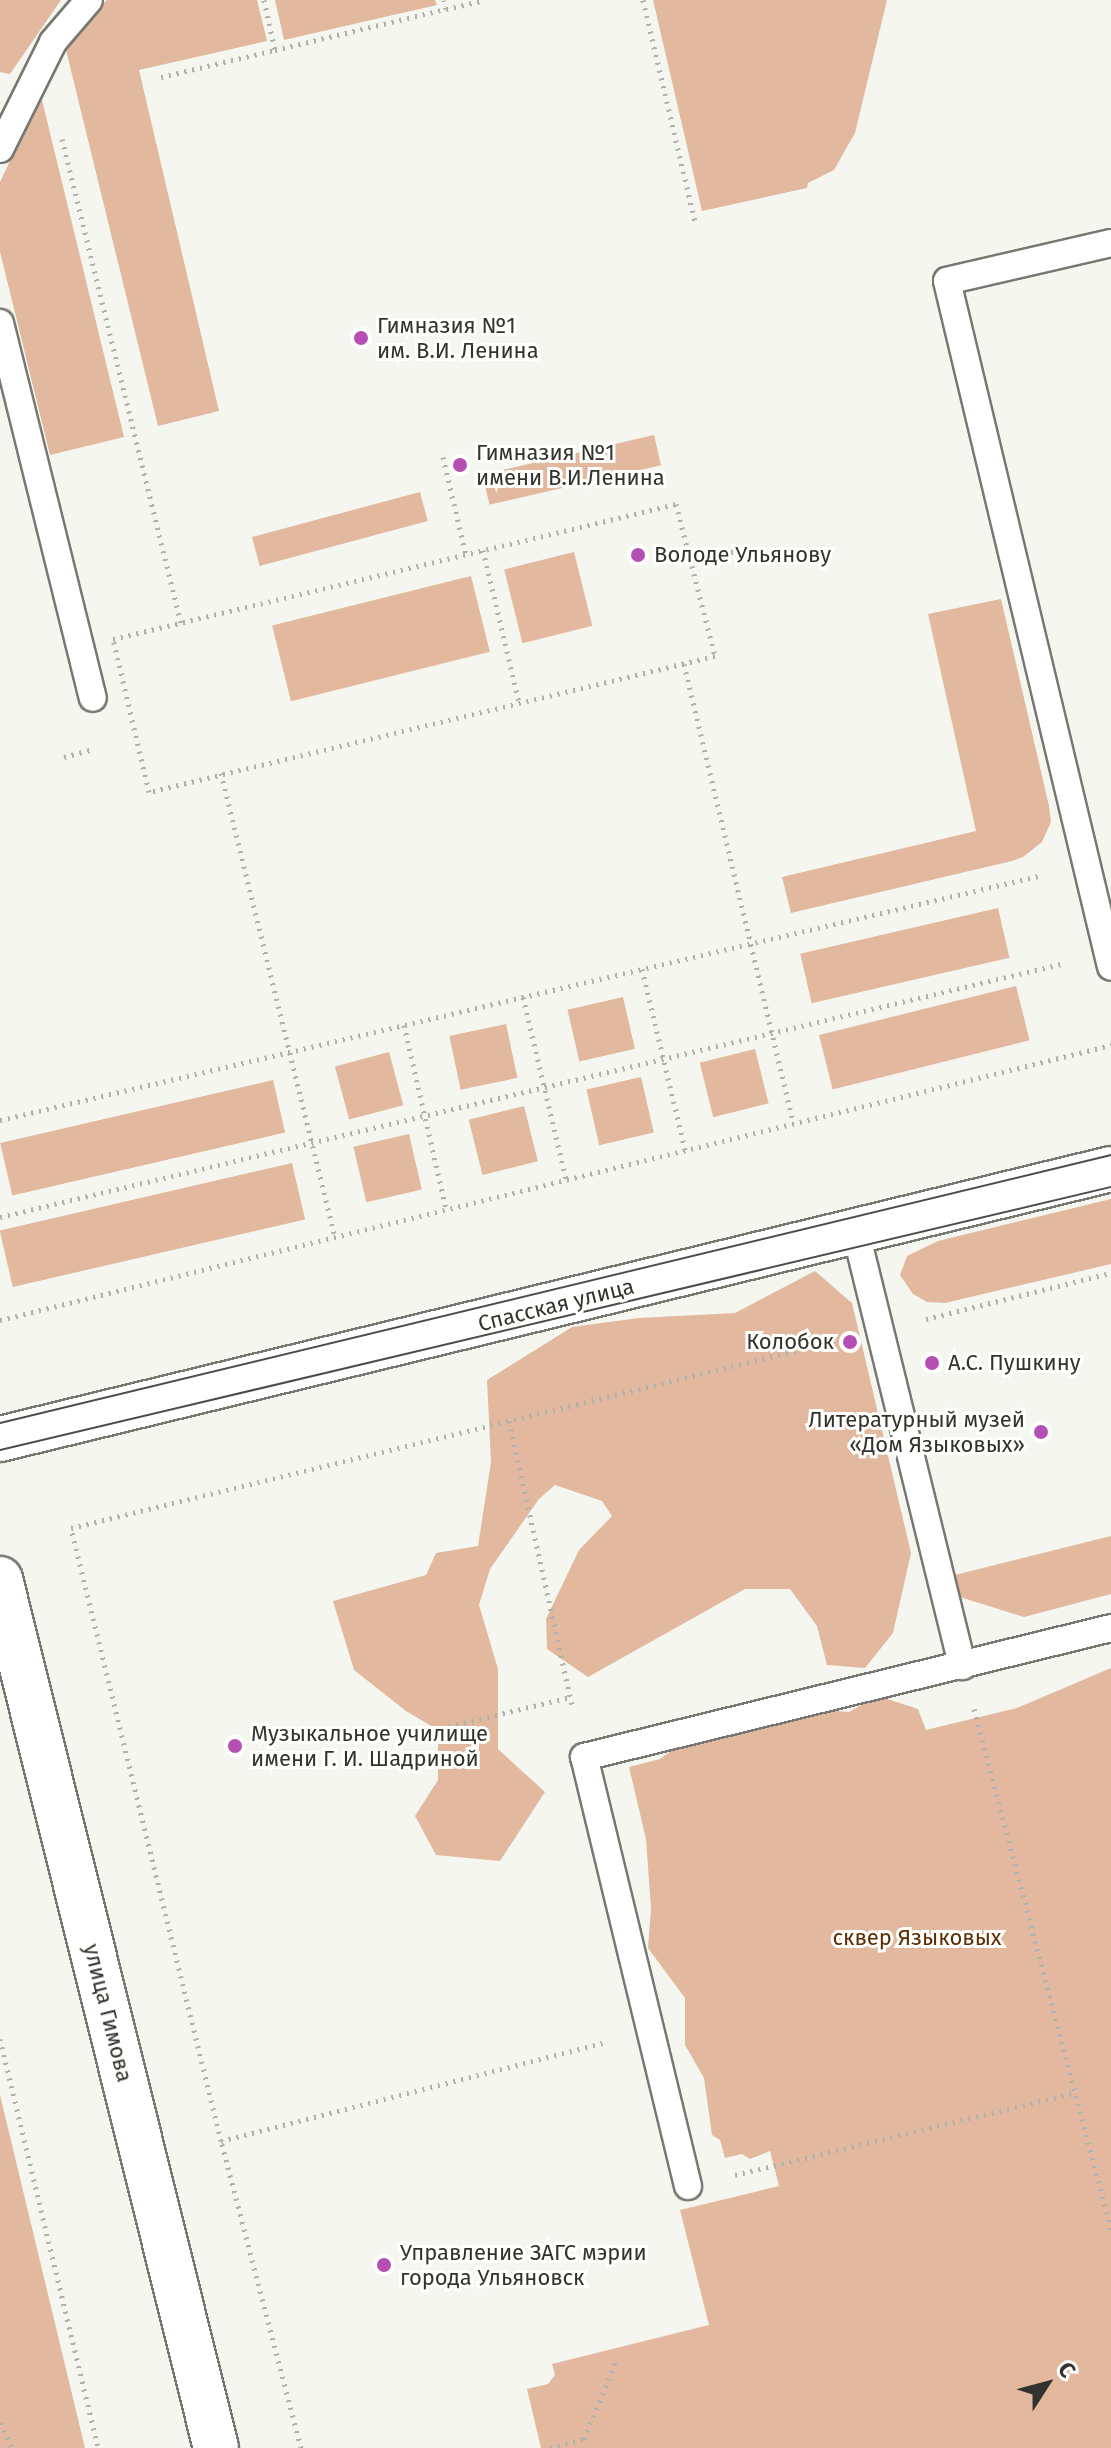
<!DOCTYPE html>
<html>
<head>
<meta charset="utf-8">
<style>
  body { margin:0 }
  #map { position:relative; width:1111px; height:2448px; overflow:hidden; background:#f5f6ef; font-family:"Fira Sans",sans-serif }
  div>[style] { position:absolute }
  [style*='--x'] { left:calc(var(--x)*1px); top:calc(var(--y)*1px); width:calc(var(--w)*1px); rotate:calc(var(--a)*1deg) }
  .green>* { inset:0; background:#e2b99e; transform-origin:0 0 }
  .path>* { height:5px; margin-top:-2.5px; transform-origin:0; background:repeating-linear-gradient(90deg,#b0b1ab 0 2px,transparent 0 8px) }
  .roads { filter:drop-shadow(2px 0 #777872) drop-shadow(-2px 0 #777872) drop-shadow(0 2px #777872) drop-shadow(0 -2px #777872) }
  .service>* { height:26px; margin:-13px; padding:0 13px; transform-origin:13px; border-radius:13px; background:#fff }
  .minor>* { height:44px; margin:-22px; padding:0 22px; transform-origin:22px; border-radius:22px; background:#fff }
  .tertiary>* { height:44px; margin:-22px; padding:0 22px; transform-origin:22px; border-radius:22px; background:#fff }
  .tram>* { height:2px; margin:-1px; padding:0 1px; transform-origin:1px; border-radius:1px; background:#4c4c49 }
  .dots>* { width:22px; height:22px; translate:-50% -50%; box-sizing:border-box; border:4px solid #fffffe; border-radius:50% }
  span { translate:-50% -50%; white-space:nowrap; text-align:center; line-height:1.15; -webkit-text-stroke:6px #fffffe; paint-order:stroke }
  .poi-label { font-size:22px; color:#32322f }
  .left { translate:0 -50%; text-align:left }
  .right { translate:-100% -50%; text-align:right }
  .street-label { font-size:22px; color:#32322f }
  .park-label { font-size:22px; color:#5e2c01 }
  .north { position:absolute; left:1007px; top:2344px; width:80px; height:80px; -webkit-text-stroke:6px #fffffe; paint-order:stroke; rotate:54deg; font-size:22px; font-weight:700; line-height:32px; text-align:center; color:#32322f }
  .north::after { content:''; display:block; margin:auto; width:28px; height:36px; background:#32322f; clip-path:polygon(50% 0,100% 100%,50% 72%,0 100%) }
</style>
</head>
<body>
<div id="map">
  <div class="green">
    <div style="clip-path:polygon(0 0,61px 0,10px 74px,0 72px)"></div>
    <div style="clip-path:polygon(107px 0,257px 0,267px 41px,139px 70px,219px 411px,158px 426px,65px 46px,89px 15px)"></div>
    <div style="clip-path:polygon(275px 0,435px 0,437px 5px,284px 40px)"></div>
    <div style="clip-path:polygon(653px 0,887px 0,855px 133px,834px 170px,808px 183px,807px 188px,702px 211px)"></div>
    <div style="clip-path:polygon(41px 96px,124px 437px,50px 455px,0 252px,0 182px)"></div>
    <div style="left:654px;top:435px;width:31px;height:176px;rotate:77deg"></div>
    <div style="left:420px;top:492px;width:30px;height:174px;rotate:75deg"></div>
    <div style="left:574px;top:552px;width:76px;height:72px;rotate:76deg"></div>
    <div style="left:471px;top:576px;width:78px;height:205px;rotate:76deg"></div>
    <div style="clip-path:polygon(1001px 599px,1049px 806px,1051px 822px,1042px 842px,1023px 857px,1012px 861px,791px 913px,782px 877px,976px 831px,928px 614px)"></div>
    <div style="left:998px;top:908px;width:51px;height:203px;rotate:77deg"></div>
    <div style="left:1016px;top:986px;width:56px;height:203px;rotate:76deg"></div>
    <div style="left:623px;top:997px;width:53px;height:57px;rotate:77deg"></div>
    <div style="left:506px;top:1024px;width:55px;height:58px;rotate:78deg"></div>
    <div style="left:755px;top:1049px;width:56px;height:57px;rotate:76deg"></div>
    <div style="left:389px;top:1052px;width:55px;height:56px;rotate:75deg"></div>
    <div style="left:641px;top:1077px;width:57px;height:56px;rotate:77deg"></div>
    <div style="left:273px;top:1080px;width:54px;height:280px;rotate:77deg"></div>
    <div style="left:524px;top:1106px;width:57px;height:57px;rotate:76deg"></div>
    <div style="left:409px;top:1134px;width:57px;height:57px;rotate:77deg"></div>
    <div style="left:292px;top:1163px;width:58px;height:300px;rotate:77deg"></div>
    <div style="clip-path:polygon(1111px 1199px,1111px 1264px,945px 1303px,927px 1302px,913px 1294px,900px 1275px,907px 1256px,938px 1241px)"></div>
    <div style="clip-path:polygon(815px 1271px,852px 1303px,911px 1553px,893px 1633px,865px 1668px,827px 1665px,817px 1626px,790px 1589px,745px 1589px,588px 1677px,547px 1649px,546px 1619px,579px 1550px,612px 1516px,602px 1501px,555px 1485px,539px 1499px,490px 1569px,479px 1605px,498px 1669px,498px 1749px,545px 1792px,500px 1861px,436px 1855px,415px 1816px,438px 1780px,438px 1730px,406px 1711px,354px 1670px,333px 1601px,426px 1575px,436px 1553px,478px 1546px,491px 1462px,487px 1380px,572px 1327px,639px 1318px,735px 1313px)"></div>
    <div style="clip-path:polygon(1111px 1536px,1111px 1594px,1024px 1617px,960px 1597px,955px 1575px)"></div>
    <div style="clip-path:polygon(1111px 1668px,1111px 2448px,541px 2448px,527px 2389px,548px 2384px,555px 2375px,552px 2364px,709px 2325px,680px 2210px,779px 2186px,770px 2151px,750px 2159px,742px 2154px,725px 2158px,720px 2140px,712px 2135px,704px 2078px,685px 2045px,685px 1998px,648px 1948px,651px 1909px,646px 1839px,629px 1767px,660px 1759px,684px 1742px,815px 1709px,849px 1712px,878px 1696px,918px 1709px,926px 1730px,1017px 1708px)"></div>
    <div style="clip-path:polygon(0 2095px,85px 2448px,0 2448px)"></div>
  </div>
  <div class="path">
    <div style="--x:264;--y:0;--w:51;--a:77.6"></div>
    <div style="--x:275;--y:50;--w:176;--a:-13.5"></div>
    <div style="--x:446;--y:9;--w:9;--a:-103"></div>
    <div style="--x:643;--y:0;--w:227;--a:76.8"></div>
    <div style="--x:446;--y:9;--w:40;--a:-13"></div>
    <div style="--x:161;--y:77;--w:117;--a:-13.3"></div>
    <div style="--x:62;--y:139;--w:498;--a:76.2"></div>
    <div style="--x:443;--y:457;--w:101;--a:76.8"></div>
    <div style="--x:676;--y:504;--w:157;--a:75.6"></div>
    <div style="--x:715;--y:656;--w:582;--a:166.49"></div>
    <div style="--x:149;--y:792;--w:157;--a:-103.2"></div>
    <div style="--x:113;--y:639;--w:579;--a:-13.48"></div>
    <div style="--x:483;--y:550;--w:156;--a:76.7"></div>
    <div style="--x:692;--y:561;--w:50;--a:-12.7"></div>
    <div style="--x:684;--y:664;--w:472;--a:76.6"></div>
    <div style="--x:64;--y:757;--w:30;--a:-15"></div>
    <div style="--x:221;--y:773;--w:477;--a:76.2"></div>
    <div style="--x:642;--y:969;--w:186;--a:76.6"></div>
    <div style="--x:523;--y:997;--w:187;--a:76.7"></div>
    <div style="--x:404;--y:1025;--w:189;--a:77.1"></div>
    <div style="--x:0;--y:1120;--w:1067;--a:-13.22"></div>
    <div style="--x:0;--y:1217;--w:1091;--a:-13.41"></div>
    <div style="--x:926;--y:1319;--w:191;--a:-14"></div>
    <div style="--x:0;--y:1320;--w:1145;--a:-13.9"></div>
    <div style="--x:509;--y:1421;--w:295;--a:77.5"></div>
    <div style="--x:974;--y:1709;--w:538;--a:75.24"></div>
    <div style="--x:425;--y:1732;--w:150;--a:-13.5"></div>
    <div style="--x:0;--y:2039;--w:421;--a:76.5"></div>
    <div style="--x:221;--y:2141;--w:394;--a:-14.4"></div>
    <div style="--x:735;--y:2175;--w:352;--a:-13.6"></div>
    <div style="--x:0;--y:2423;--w:28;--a:64"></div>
    <div style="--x:301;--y:2448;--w:317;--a:-104.6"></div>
    <div style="--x:221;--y:2141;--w:631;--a:-103.75"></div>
    <div style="--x:71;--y:1528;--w:787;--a:-13.75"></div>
    <div style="--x:550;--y:2448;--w:35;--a:-15"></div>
    <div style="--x:584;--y:2439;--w:87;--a:-67.6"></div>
  </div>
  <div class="roads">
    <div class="service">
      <div style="--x:0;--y:149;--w:119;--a:-63.6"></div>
      <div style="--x:53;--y:42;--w:55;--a:-49.4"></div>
      <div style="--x:1111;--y:243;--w:168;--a:167"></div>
      <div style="--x:947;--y:281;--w:705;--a:76.55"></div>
      <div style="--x:0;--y:323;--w:386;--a:76.1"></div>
      <div style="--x:856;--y:1233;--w:446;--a:76.2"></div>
      <div style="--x:688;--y:2186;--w:441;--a:-103.6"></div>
      <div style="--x:584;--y:1757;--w:543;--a:-13.75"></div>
    </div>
    <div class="minor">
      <div style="--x:0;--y:1579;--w:895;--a:76.04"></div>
    </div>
    <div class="tertiary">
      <div style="--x:0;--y:1439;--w:1143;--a:-13.66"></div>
    </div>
  </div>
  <div class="tram">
    <div style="--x:0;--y:1423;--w:1143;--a:-13.56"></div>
    <div style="--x:0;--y:1450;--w:1142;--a:-13.32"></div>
  </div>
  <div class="dots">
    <div style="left:361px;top:338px;background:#b54fb4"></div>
    <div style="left:460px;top:465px;background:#b54fb4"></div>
    <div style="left:638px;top:555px;background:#b54fb4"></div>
    <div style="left:850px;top:1342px;background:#b54fb4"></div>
    <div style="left:932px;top:1363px;background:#b54fb4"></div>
    <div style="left:1041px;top:1432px;background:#b54fb4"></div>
    <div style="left:235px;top:1746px;background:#b54fb4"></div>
    <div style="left:384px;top:2265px;background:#b54fb4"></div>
  </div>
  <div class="poi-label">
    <span class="left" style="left:377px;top:338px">Гимназия №1<br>им. В.И. Ленина</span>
    <span class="left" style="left:476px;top:465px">Гимназия №1<br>имени В.И.Ленина</span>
    <span class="left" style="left:654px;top:555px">Володе Ульянову</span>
    <span class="right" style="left:834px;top:1342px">Колобок</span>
    <span class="left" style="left:948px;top:1363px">А.С. Пушкину</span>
    <span class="right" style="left:1025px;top:1432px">Литературный музей<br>«Дом Языковых»</span>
    <span class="left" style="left:251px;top:1746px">Музыкальное училище<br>имени Г. И. Шадриной</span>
    <span class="left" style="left:400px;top:2265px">Управление ЗАГС мэрии<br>города Ульяновск</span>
  </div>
  <div class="street-label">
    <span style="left:556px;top:1305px;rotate:-14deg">Спасская улица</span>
    <span style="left:108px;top:2013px;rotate:76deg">улица Гимова</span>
  </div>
  <div class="park-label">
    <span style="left:917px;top:1938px">сквер Языковых</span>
  </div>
  <div class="north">С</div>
</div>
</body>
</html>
